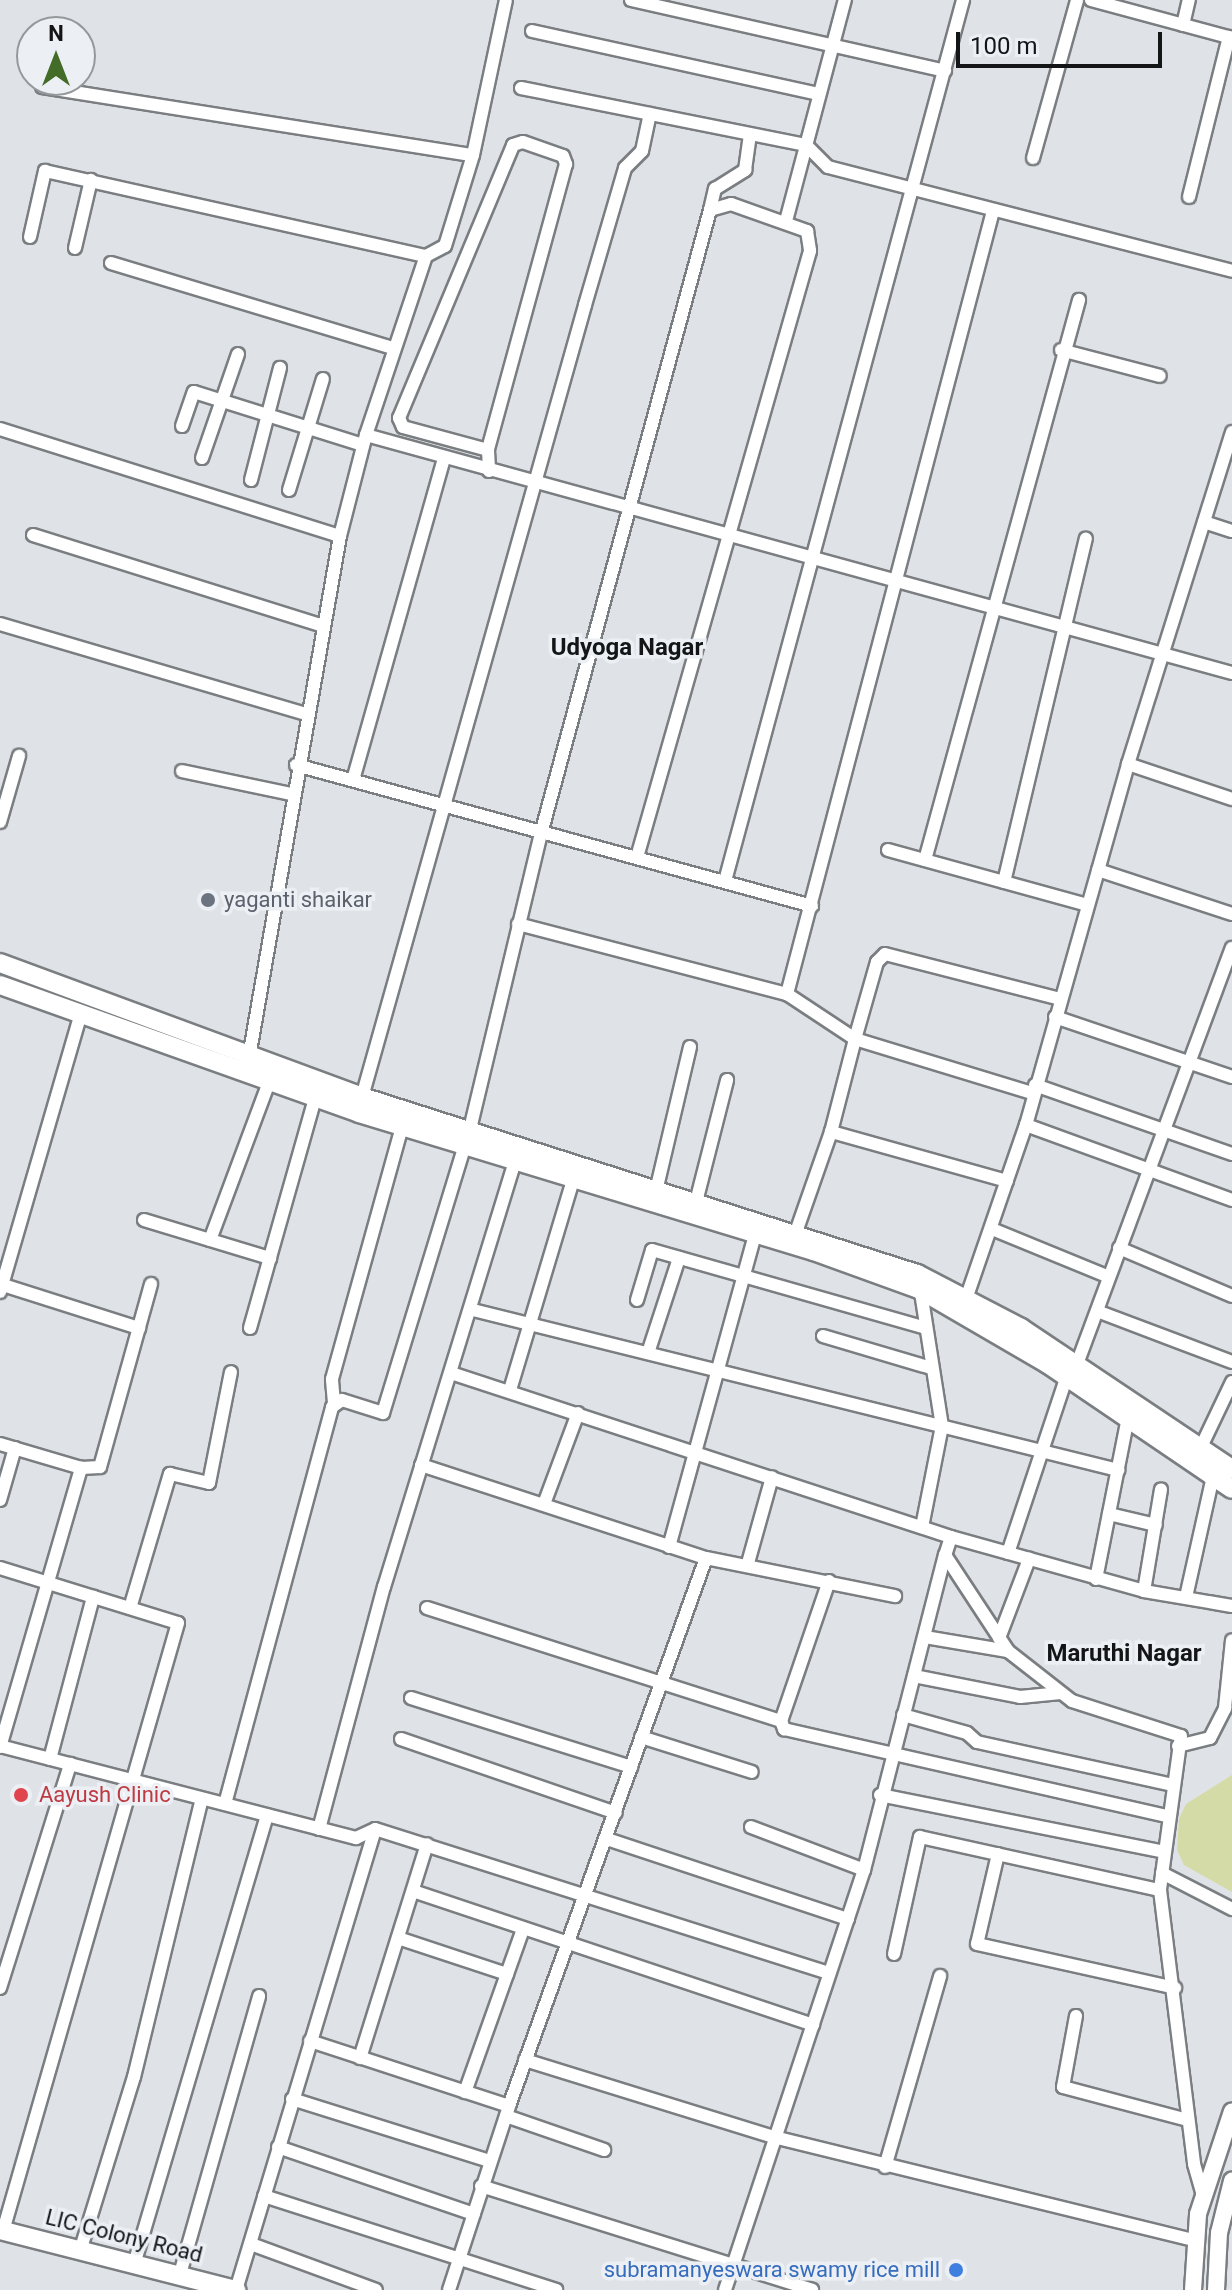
<!DOCTYPE html>
<html>
<head>
<meta charset="utf-8">
<style>
  body { margin:0 }
  #map { position:relative; width:1232px; height:2290px; overflow:hidden; background:#dfe3e7; font-family:Roboto,sans-serif }
  div>[style] { position:absolute }
  [style*='--x'] { left:calc(var(--x)*1px); top:calc(var(--y)*1px); width:calc(var(--w)*1px); rotate:calc(var(--a)*1deg) }
  .green>* { inset:0; background:#d4dba6 }
  .roads { filter:drop-shadow(2px 0 #7a7e81) drop-shadow(-2px 0 #7a7e81) drop-shadow(0 2px #7a7e81) drop-shadow(0 -2px #7a7e81) }
  .minor>* { height:12px; margin:-6px; padding:0 6px; transform-origin:6px; border-radius:6px; background:#fff }
  .tertiary>* { height:16px; margin:-8px; padding:0 8px; transform-origin:8px; border-radius:8px; background:#fff }
  .secondary>* { height:18px; margin:-9px; padding:0 9px; transform-origin:9px; border-radius:9px; background:#fff }
  .dots>* { width:22px; height:22px; translate:-50% -50%; box-sizing:border-box; border:4px solid #ecf0f4; border-radius:50% }
  span { translate:-50% -50%; white-space:nowrap; text-align:center; line-height:1.15; -webkit-text-stroke:7px #ecf0f4; paint-order:stroke }
  .worship-label { font-size:22px; color:#5b616d }
  .left { translate:0 -50%; text-align:left }
  .health-label { font-size:22px; color:#be3a42 }
  .street-label { font-size:22px; color:#131516 }
  .shop-label { font-size:22px; color:#366cbe }
  .right { translate:-100% -50%; text-align:right }
  .neighbourhood-label { font-size:24px; color:#131516; font-weight:700 }
  .north { position:absolute; left:16px; top:16px; width:80px; height:80px; box-sizing:border-box; background:#ecf0f4; border:2px solid #95989b; border-radius:50%; rotate:0deg; font-size:22px; font-weight:700; line-height:32px; text-align:center; color:#131516 }
  .north::after { content:''; display:block; margin:auto; width:28px; height:36px; background:#436c28; clip-path:polygon(50% 0,100% 100%,50% 72%,0 100%) }
  .scale { position:absolute; left:956px; top:32px; width:206px; height:36px; box-sizing:border-box; border:4px solid #131516; border-top:0; padding-left:10px; font-size:24px; line-height:28px; white-space:nowrap; color:#131516; -webkit-text-stroke:6px #ecf0f4; paint-order:stroke }
</style>
</head>
<body>
<div id="map">
  <div class="green">
    <div style="clip-path:polygon(1232px 1775px,1232px 1892px,1184px 1865px,1177px 1850px,1179px 1819px,1186px 1804px)"></div>
  </div>
  <div class="roads">
    <div class="minor">
      <div style="--x:631;--y:0;--w:322;--a:12.7"></div>
      <div style="--x:1091;--y:0;--w:146;--a:15.1"></div>
      <div style="--x:1183;--y:25;--w:26;--a:-77"></div>
      <div style="--x:532;--y:31;--w:294;--a:12.4"></div>
      <div style="--x:42;--y:87;--w:436;--a:9"></div>
      <div style="--x:521;--y:88;--w:291;--a:11.3"></div>
      <div style="--x:806;--y:145;--w:31;--a:45"></div>
      <div style="--x:828;--y:167;--w:417;--a:14.4"></div>
      <div style="--x:1033;--y:158;--w:164;--a:-74.4"></div>
      <div style="--x:1189;--y:197;--w:165;--a:-76"></div>
      <div style="--x:710;--y:210;--w:22;--a:-77"></div>
      <div style="--x:715;--y:189;--w:36;--a:-32"></div>
      <div style="--x:745;--y:170;--w:36;--a:-82"></div>
      <div style="--x:993;--y:211;--w:810;--a:104.74"></div>
      <div style="--x:787;--y:994;--w:82;--a:33.5"></div>
      <div style="--x:855;--y:1039;--w:185;--a:17"></div>
      <div style="--x:786;--y:221;--w:229;--a:-75.1"></div>
      <div style="--x:30;--y:237;--w:68;--a:-77.2"></div>
      <div style="--x:45;--y:171;--w:390;--a:12.6"></div>
      <div style="--x:75;--y:248;--w:70;--a:-76.8"></div>
      <div style="--x:111;--y:263;--w:295;--a:16.8"></div>
      <div style="--x:1061;--y:350;--w:102;--a:14.7"></div>
      <div style="--x:182;--y:426;--w:36;--a:-71"></div>
      <div style="--x:194;--y:392;--w:177;--a:17.4"></div>
      <div style="--x:0;--y:429;--w:356;--a:17.5"></div>
      <div style="--x:366;--y:435;--w:898;--a:15.37"></div>
      <div style="--x:488;--y:450;--w:88;--a:-164.9"></div>
      <div style="--x:403;--y:427;--w:10;--a:-114"></div>
      <div style="--x:399;--y:418;--w:296;--a:-67.3"></div>
      <div style="--x:513;--y:145;--w:10;--a:-17"></div>
      <div style="--x:523;--y:142;--w:42;--a:19.3"></div>
      <div style="--x:563;--y:156;--w:9;--a:69"></div>
      <div style="--x:566;--y:164;--w:296;--a:105.3"></div>
      <div style="--x:488;--y:450;--w:21;--a:87"></div>
      <div style="--x:202;--y:458;--w:110;--a:-70.9"></div>
      <div style="--x:251;--y:480;--w:116;--a:-75.5"></div>
      <div style="--x:289;--y:490;--w:116;--a:-73"></div>
      <div style="--x:1204;--y:522;--w:29;--a:18"></div>
      <div style="--x:33;--y:535;--w:301;--a:17.4"></div>
      <div style="--x:0;--y:624;--w:318;--a:16.4"></div>
      <div style="--x:1128;--y:764;--w:110;--a:18.6"></div>
      <div style="--x:296;--y:765;--w:535;--a:15.28"></div>
      <div style="--x:182;--y:771;--w:111;--a:11.9"></div>
      <div style="--x:353;--y:780;--w:334;--a:-74.2"></div>
      <div style="--x:0;--y:822;--w:69;--a:-73.9"></div>
      <div style="--x:888;--y:850;--w:207;--a:15.4"></div>
      <div style="--x:925;--y:860;--w:581;--a:-74.62"></div>
      <div style="--x:1098;--y:870;--w:141;--a:18.2"></div>
      <div style="--x:725;--y:881;--w:913;--a:-74.88"></div>
      <div style="--x:1004;--y:882;--w:353;--a:-76.6"></div>
      <div style="--x:518;--y:924;--w:278;--a:14.6"></div>
      <div style="--x:1055;--y:1017;--w:187;--a:18.7"></div>
      <div style="--x:248;--y:1063;--w:535;--a:-80.1"></div>
      <div style="--x:340;--y:536;--w:104;--a:-75.6"></div>
      <div style="--x:366;--y:435;--w:189;--a:-71.5"></div>
      <div style="--x:426;--y:256;--w:21;--a:-28"></div>
      <div style="--x:445;--y:246;--w:95;--a:-72.9"></div>
      <div style="--x:473;--y:155;--w:158;--a:-78"></div>
      <div style="--x:1035;--y:1085;--w:209;--a:19.3"></div>
      <div style="--x:362;--y:1097;--w:823;--a:-74.27"></div>
      <div style="--x:585;--y:305;--w:143;--a:-73.7"></div>
      <div style="--x:625;--y:168;--w:24;--a:-45"></div>
      <div style="--x:642;--y:151;--w:38;--a:-78"></div>
      <div style="--x:1026;--y:1125;--w:219;--a:20"></div>
      <div style="--x:1007;--y:1181;--w:183;--a:-164.4"></div>
      <div style="--x:831;--y:1132;--w:96;--a:-75.5"></div>
      <div style="--x:855;--y:1039;--w:80;--a:-74.1"></div>
      <div style="--x:877;--y:962;--w:11;--a:-45"></div>
      <div style="--x:885;--y:954;--w:181;--a:14.4"></div>
      <div style="--x:656;--y:1191;--w:148;--a:-76.7"></div>
      <div style="--x:696;--y:1202;--w:126;--a:-75.7"></div>
      <div style="--x:144;--y:1220;--w:132;--a:16.8"></div>
      <div style="--x:992;--y:1229;--w:126;--a:22.3"></div>
      <div style="--x:796;--y:1232;--w:106;--a:-70.7"></div>
      <div style="--x:210;--y:1240;--w:169;--a:-69.5"></div>
      <div style="--x:1119;--y:1248;--w:123;--a:23"></div>
      <div style="--x:0;--y:1284;--w:146;--a:17.6"></div>
      <div style="--x:920;--y:1286;--w:142;--a:81.1"></div>
      <div style="--x:942;--y:1426;--w:103;--a:101.2"></div>
      <div style="--x:0;--y:1292;--w:290;--a:-73.8"></div>
      <div style="--x:967;--y:1296;--w:181;--a:-71"></div>
      <div style="--x:1026;--y:1125;--w:375;--a:-74.2"></div>
      <div style="--x:1128;--y:764;--w:348;--a:-72.6"></div>
      <div style="--x:637;--y:1300;--w:52;--a:-73.3"></div>
      <div style="--x:652;--y:1250;--w:284;--a:15.9"></div>
      <div style="--x:473;--y:1310;--w:665;--a:13.93"></div>
      <div style="--x:1097;--y:1311;--w:144;--a:20.7"></div>
      <div style="--x:250;--y:1328;--w:239;--a:-74.2"></div>
      <div style="--x:823;--y:1336;--w:113;--a:16.5"></div>
      <div style="--x:648;--y:1353;--w:100;--a:-71.9"></div>
      <div style="--x:1077;--y:1364;--w:444;--a:-69.6"></div>
      <div style="--x:451;--y:1373;--w:526;--a:18.16"></div>
      <div style="--x:951;--y:1537;--w:200;--a:15.6"></div>
      <div style="--x:1144;--y:1591;--w:89;--a:9.7"></div>
      <div style="--x:510;--y:1390;--w:219;--a:-73.3"></div>
      <div style="--x:334;--y:1403;--w:24;--a:-95"></div>
      <div style="--x:332;--y:1379;--w:263;--a:-74.5"></div>
      <div style="--x:0;--y:1444;--w:84;--a:16.5"></div>
      <div style="--x:81;--y:1468;--w:19;--a:-3"></div>
      <div style="--x:100;--y:1467;--w:190;--a:-74.4"></div>
      <div style="--x:1201;--y:1447;--w:72;--a:-64.5"></div>
      <div style="--x:421;--y:1465;--w:300;--a:18.1"></div>
      <div style="--x:706;--y:1558;--w:193;--a:11.4"></div>
      <div style="--x:0;--y:1500;--w:54;--a:-73.9"></div>
      <div style="--x:544;--y:1504;--w:97;--a:-69.5"></div>
      <div style="--x:1109;--y:1514;--w:48;--a:13.2"></div>
      <div style="--x:951;--y:1537;--w:19;--a:108"></div>
      <div style="--x:945;--y:1555;--w:115;--a:56.7"></div>
      <div style="--x:1008;--y:1651;--w:81;--a:38"></div>
      <div style="--x:1072;--y:1701;--w:114;--a:17.8"></div>
      <div style="--x:1181;--y:1736;--w:155;--a:97.8"></div>
      <div style="--x:1160;--y:1890;--w:276;--a:82.9"></div>
      <div style="--x:1194;--y:2164;--w:33;--a:74"></div>
      <div style="--x:669;--y:1547;--w:325;--a:-74.6"></div>
      <div style="--x:1008;--y:1553;--w:187;--a:-71.6"></div>
      <div style="--x:748;--y:1563;--w:89;--a:-74.4"></div>
      <div style="--x:0;--y:1568;--w:186;--a:17.2"></div>
      <div style="--x:178;--y:1623;--w:633;--a:106.06"></div>
      <div style="--x:1096;--y:1579;--w:165;--a:-78.8"></div>
      <div style="--x:829;--y:1581;--w:148;--a:108.9"></div>
      <div style="--x:781;--y:1721;--w:9;--a:69"></div>
      <div style="--x:784;--y:1729;--w:394;--a:12.8"></div>
      <div style="--x:1144;--y:1591;--w:103;--a:-80.5"></div>
      <div style="--x:1186;--y:1597;--w:124;--a:-77.4"></div>
      <div style="--x:130;--y:1608;--w:140;--a:-73.4"></div>
      <div style="--x:170;--y:1474;--w:40;--a:13"></div>
      <div style="--x:209;--y:1483;--w:113;--a:-78.8"></div>
      <div style="--x:427;--y:1608;--w:372;--a:17.7"></div>
      <div style="--x:925;--y:1637;--w:84;--a:9.6"></div>
      <div style="--x:999;--y:1638;--w:85;--a:-69.2"></div>
      <div style="--x:914;--y:1676;--w:108;--a:11.2"></div>
      <div style="--x:1020;--y:1697;--w:41;--a:-5.6"></div>
      <div style="--x:411;--y:1698;--w:231;--a:17.4"></div>
      <div style="--x:903;--y:1715;--w:66;--a:15.7"></div>
      <div style="--x:967;--y:1733;--w:13;--a:42"></div>
      <div style="--x:977;--y:1742;--w:200;--a:12.4"></div>
      <div style="--x:641;--y:1737;--w:116;--a:17.5"></div>
      <div style="--x:401;--y:1739;--w:227;--a:19"></div>
      <div style="--x:0;--y:1746;--w:368;--a:14.5"></div>
      <div style="--x:356;--y:1838;--w:21;--a:-25"></div>
      <div style="--x:375;--y:1829;--w:476;--a:17.6"></div>
      <div style="--x:1178;--y:1746;--w:33;--a:-14"></div>
      <div style="--x:1210;--y:1738;--w:34;--a:-63"></div>
      <div style="--x:1225;--y:1708;--w:68;--a:-84.1"></div>
      <div style="--x:0;--y:1747;--w:291;--a:-73.8"></div>
      <div style="--x:50;--y:1759;--w:168;--a:-75.1"></div>
      <div style="--x:880;--y:1795;--w:290;--a:11.3"></div>
      <div style="--x:225;--y:1804;--w:411;--a:-74.9"></div>
      <div style="--x:332;--y:1407;--w:12;--a:-35"></div>
      <div style="--x:342;--y:1400;--w:43;--a:17.6"></div>
      <div style="--x:383;--y:1413;--w:297;--a:-73"></div>
      <div style="--x:470;--y:1129;--w:308;--a:-76.5"></div>
      <div style="--x:542;--y:830;--w:642;--a:-74.84"></div>
      <div style="--x:710;--y:210;--w:22;--a:-16"></div>
      <div style="--x:731;--y:204;--w:81;--a:19.6"></div>
      <div style="--x:807;--y:231;--w:20;--a:81"></div>
      <div style="--x:810;--y:251;--w:630;--a:105.93"></div>
      <div style="--x:751;--y:1827;--w:121;--a:20.8"></div>
      <div style="--x:319;--y:1829;--w:251;--a:-75"></div>
      <div style="--x:384;--y:1587;--w:446;--a:-72.9"></div>
      <div style="--x:607;--y:1839;--w:254;--a:18.4"></div>
      <div style="--x:998;--y:1854;--w:92;--a:103.1"></div>
      <div style="--x:977;--y:1944;--w:203;--a:12.5"></div>
      <div style="--x:1162;--y:1873;--w:79;--a:27.2"></div>
      <div style="--x:413;--y:1891;--w:422;--a:18.5"></div>
      <div style="--x:398;--y:1938;--w:115;--a:18.3"></div>
      <div style="--x:894;--y:1954;--w:120;--a:-77.5"></div>
      <div style="--x:920;--y:1837;--w:246;--a:12.5"></div>
      <div style="--x:0;--y:1988;--w:235;--a:-72.6"></div>
      <div style="--x:1076;--y:2016;--w:72;--a:100.4"></div>
      <div style="--x:1063;--y:2087;--w:129;--a:14.8"></div>
      <div style="--x:310;--y:2041;--w:209;--a:18.1"></div>
      <div style="--x:360;--y:2058;--w:224;--a:-72.6"></div>
      <div style="--x:525;--y:2060;--w:261;--a:17.2"></div>
      <div style="--x:774;--y:2137;--w:432;--a:13.8"></div>
      <div style="--x:465;--y:2092;--w:173;--a:-70.4"></div>
      <div style="--x:292;--y:2099;--w:207;--a:17.4"></div>
      <div style="--x:506;--y:2116;--w:104;--a:19.1"></div>
      <div style="--x:278;--y:2147;--w:207;--a:18.9"></div>
      <div style="--x:885;--y:2167;--w:199;--a:-73.9"></div>
      <div style="--x:481;--y:2186;--w:347;--a:17.4"></div>
      <div style="--x:264;--y:2196;--w:307;--a:17.8"></div>
      <div style="--x:251;--y:2244;--w:133;--a:20.2"></div>
      <div style="--x:81;--y:2248;--w:179;--a:-72.8"></div>
      <div style="--x:134;--y:2077;--w:286;--a:-76.3"></div>
      <div style="--x:135;--y:2261;--w:465;--a:-73.5"></div>
      <div style="--x:180;--y:2274;--w:289;--a:-74.1"></div>
      <div style="--x:236;--y:2290;--w:481;--a:-73.2"></div>
      <div style="--x:449;--y:2290;--w:194;--a:-71.9"></div>
      <div style="--x:509;--y:2106;--w:582;--a:-70.23"></div>
      <div style="--x:725;--y:2290;--w:442;--a:-71.7"></div>
      <div style="--x:864;--y:1870;--w:325;--a:-75.6"></div>
    </div>
    <div class="tertiary">
      <div style="--x:1193;--y:2290;--w:76;--a:-86.2"></div>
      <div style="--x:1198;--y:2214;--w:108;--a:-71.7"></div>
      <div style="--x:1216;--y:2290;--w:57;--a:-87"></div>
      <div style="--x:1219;--y:2233;--w:54;--a:-76"></div>
    </div>
    <div class="secondary">
      <div style="--x:0;--y:963;--w:386;--a:20.3"></div>
      <div style="--x:362;--y:1097;--w:583;--a:17.69"></div>
      <div style="--x:917;--y:1274;--w:117;--a:27.4"></div>
      <div style="--x:1021;--y:1328;--w:254;--a:33.8"></div>
      <div style="--x:0;--y:985;--w:381;--a:19.6"></div>
      <div style="--x:359;--y:1113;--w:475;--a:16.9"></div>
      <div style="--x:814;--y:1251;--w:112;--a:19.9"></div>
      <div style="--x:919;--y:1289;--w:149;--a:30.2"></div>
      <div style="--x:1048;--y:1364;--w:222;--a:34.2"></div>
      <div style="--x:0;--y:2230;--w:244;--a:14.3"></div>
    </div>
  </div>
  <div class="dots">
    <div style="left:208px;top:900px;background:#6b7280"></div>
    <div style="left:21px;top:1795px;background:#e0444e"></div>
    <div style="left:956px;top:2270px;background:#3f7fe0"></div>
  </div>
  <div class="worship-label">
    <span class="left" style="left:224px;top:900px">yaganti shaikar</span>
  </div>
  <div class="health-label">
    <span class="left" style="left:39px;top:1795px">Aayush Clinic</span>
  </div>
  <div class="street-label">
    <span style="left:124px;top:2236px;rotate:14deg">LIC Colony Road</span>
  </div>
  <div class="shop-label">
    <span class="right" style="left:940px;top:2270px">subramanyeswara swamy rice mill</span>
  </div>
  <div class="neighbourhood-label">
    <span style="left:627px;top:648px">Udyoga Nagar</span>
    <span style="left:1124px;top:1654px">Maruthi Nagar</span>
  </div>
  <div class="north">N</div>
  <div class="scale">100 m</div>
</div>
</body>
</html>
